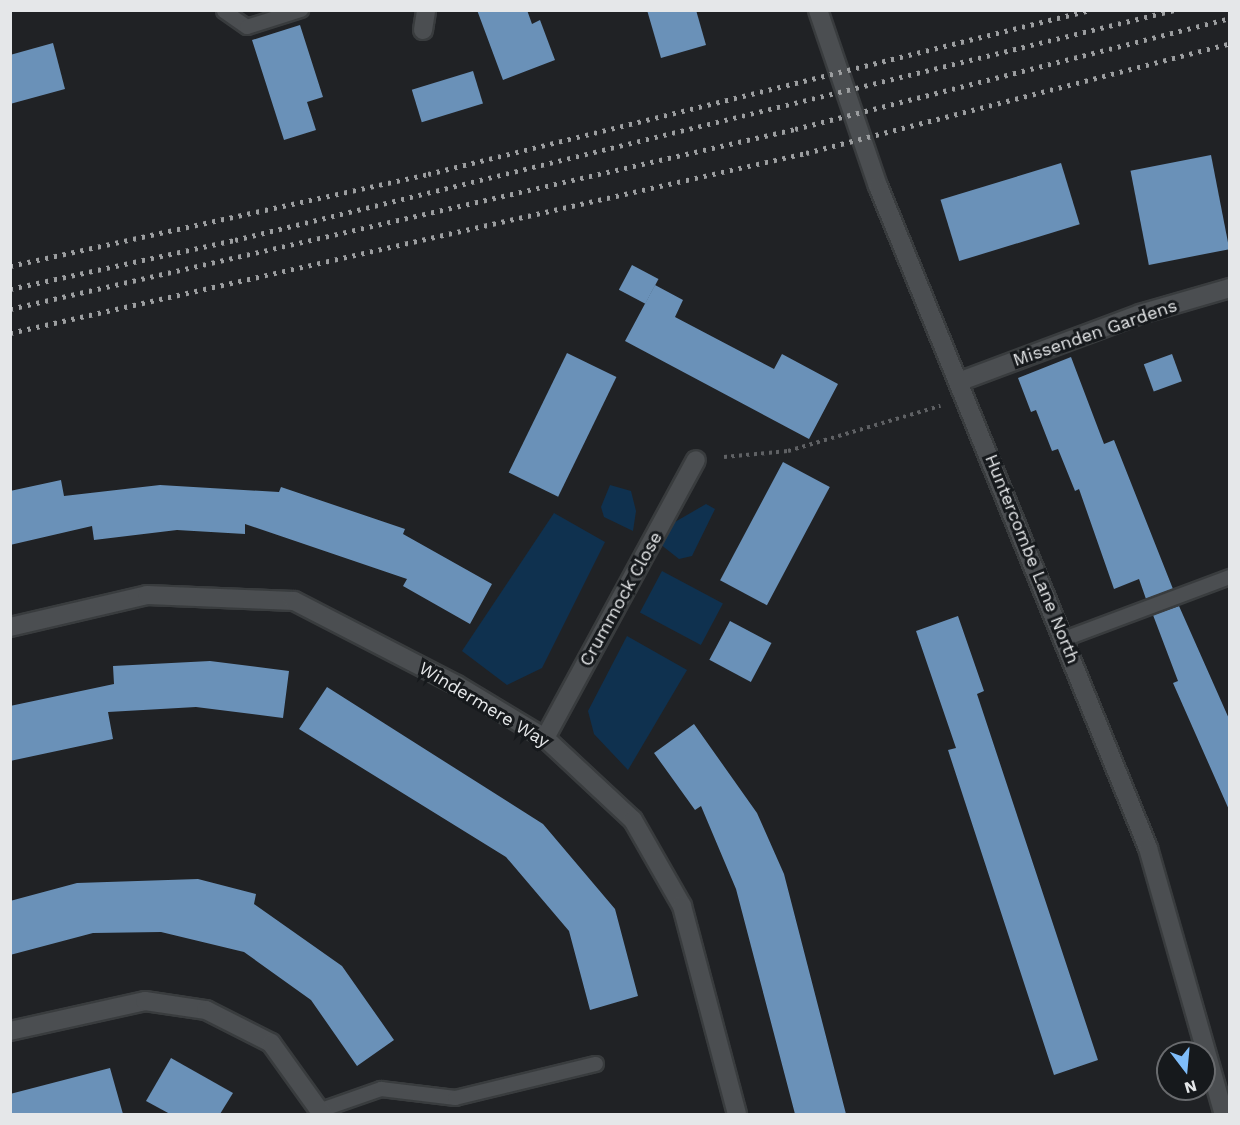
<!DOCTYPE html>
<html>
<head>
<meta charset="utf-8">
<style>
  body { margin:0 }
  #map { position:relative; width:1240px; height:1125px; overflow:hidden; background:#202225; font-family:"Work Sans",sans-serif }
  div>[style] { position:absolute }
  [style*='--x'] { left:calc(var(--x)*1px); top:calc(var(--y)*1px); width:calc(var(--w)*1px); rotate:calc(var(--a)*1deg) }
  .green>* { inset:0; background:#0f314f; transform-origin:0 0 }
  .building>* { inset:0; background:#6a91b8; transform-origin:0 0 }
  .path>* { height:4px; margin-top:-2px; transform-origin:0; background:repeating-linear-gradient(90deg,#5f6164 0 3px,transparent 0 7.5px) }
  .roads { filter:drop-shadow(2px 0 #393c3e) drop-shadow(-2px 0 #393c3e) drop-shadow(0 2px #393c3e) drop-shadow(0 -2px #393c3e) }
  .lane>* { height:14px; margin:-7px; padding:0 7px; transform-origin:7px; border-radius:7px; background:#4b4e51 }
  .street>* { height:18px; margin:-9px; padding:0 9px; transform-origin:9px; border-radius:9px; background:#4b4e51 }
  .secondary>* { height:18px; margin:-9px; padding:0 9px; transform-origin:9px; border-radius:9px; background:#4b4e51 }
  .rail>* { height:4.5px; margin-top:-2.25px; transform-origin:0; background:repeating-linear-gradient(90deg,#9c9ea0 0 3px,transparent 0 9px) }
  span { translate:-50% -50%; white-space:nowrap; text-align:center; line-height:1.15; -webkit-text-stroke:6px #16191c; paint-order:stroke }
  .street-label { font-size:18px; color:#e5e7e9 }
  .frame { position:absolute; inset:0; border:12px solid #e5e7e9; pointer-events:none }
  .north { position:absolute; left:1156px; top:1041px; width:60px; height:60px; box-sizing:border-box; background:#16191c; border:2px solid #696b6e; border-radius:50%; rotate:164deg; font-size:16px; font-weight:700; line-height:24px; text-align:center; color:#e5e7e9 }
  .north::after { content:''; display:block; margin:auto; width:21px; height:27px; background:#7fbdfa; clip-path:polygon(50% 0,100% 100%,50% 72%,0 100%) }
</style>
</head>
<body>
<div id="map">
  <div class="green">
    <div style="clip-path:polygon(610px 485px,631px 491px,636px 511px,633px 531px,604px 517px,601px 507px)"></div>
    <div style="clip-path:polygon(706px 504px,715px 509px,692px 556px,679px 559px,660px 544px,668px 526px)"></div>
    <div style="clip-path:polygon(554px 513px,605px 542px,542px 668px,507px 685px,462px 651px)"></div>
    <div style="left:662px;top:571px;width:69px;height:47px;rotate:28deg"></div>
    <div style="clip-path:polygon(627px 636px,687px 670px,628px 770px,594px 734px,588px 711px)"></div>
  </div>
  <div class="building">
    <div style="clip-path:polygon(477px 10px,527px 10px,532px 24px,540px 20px,555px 60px,503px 80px)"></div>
    <div style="clip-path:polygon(647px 10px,696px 10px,706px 45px,661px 58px)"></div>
    <div style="clip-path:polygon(300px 25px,323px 97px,307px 102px,316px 130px,284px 140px,252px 40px)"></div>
    <div style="clip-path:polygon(53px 43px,65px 89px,10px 104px,10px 55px)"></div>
    <div style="left:473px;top:71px;width:34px;height:64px;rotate:73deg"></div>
    <div style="left:1211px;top:155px;width:96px;height:82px;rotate:79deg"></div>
    <div style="left:1061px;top:163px;width:64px;height:126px;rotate:73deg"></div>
    <div style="left:632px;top:265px;width:30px;height:28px;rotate:28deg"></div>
    <div style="clip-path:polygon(655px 285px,683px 300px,675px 317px,774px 369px,782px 354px,838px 384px,809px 439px,625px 341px)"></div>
    <div style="left:567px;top:353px;width:55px;height:133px;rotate:26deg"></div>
    <div style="left:1172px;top:354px;width:29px;height:30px;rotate:70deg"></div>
    <div style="clip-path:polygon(1071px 357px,1104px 444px,1114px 440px,1173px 589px,1146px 599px,1139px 579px,1114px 589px,1079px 489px,1075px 491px,1058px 449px,1052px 451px,1036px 410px,1031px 412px,1018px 378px)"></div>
    <div style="left:783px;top:462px;width:53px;height:134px;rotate:28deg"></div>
    <div style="clip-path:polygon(61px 480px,64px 496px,160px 485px,279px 492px,281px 487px,405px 529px,403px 534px,492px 584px,470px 624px,403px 586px,407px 579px,245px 524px,245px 534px,177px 530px,94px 540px,92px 526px,10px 545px,10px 491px)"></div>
    <div style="clip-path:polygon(1179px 606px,1230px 721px,1230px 812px,1173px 683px,1178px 681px,1153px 615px)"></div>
    <div style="clip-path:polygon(958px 616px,984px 691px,977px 694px,1098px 1060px,1054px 1075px,948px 750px,956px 748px,916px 631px)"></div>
    <div style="left:730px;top:621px;width:47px;height:44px;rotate:28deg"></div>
    <div style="clip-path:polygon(210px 661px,289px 671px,283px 718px,196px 707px,108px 712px,113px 739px,10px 761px,10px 706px,114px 684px,113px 666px)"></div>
    <div style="clip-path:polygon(327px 687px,543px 824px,615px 909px,638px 996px,590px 1010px,569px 931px,506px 857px,299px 729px)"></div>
    <div style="clip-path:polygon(694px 724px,757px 813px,784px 874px,846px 1114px,795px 1114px,736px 889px,701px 806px,695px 810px,654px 753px)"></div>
    <div style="clip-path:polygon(198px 879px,256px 894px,254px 904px,342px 966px,394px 1040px,357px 1066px,311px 1000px,244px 952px,161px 932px,93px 933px,10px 955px,10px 901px,77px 883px)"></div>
    <div style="clip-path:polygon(171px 1058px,233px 1093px,220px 1114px,170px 1114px,146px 1101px)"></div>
    <div style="clip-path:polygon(110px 1068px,123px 1114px,10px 1114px,10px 1094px)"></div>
  </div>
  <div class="path">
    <div style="--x:724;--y:457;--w:64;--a:-5.4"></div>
    <div style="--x:788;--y:451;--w:159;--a:-16.5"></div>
  </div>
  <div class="roads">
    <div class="lane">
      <div style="--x:224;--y:11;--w:28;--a:35"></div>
      <div style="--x:247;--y:27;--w:57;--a:-17.5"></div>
      <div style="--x:1064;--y:639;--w:177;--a:-20.5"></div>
      <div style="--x:321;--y:1110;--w:64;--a:-19.3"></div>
      <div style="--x:381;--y:1089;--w:75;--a:6.9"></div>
      <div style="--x:455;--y:1098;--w:145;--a:-13.6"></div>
    </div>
    <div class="street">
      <div style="--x:423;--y:30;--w:20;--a:-81"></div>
      <div style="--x:961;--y:381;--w:191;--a:-20.5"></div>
      <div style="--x:1140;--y:314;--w:94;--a:-16.1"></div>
      <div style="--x:10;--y:627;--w:141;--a:-13.1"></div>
      <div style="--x:147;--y:595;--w:147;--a:2.3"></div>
      <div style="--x:294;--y:601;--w:183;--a:27.3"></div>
      <div style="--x:457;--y:685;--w:103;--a:31.1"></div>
      <div style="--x:545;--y:738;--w:120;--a:43"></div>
      <div style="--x:633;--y:820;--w:99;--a:60.3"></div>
      <div style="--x:682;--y:906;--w:215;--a:75.2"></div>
      <div style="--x:545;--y:738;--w:316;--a:-61.5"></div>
      <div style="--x:10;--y:1031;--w:138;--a:-12.5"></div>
      <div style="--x:145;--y:1001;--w:62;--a:8.4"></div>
      <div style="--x:206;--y:1010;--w:73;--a:26.9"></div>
      <div style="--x:271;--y:1043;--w:87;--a:54.3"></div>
    </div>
    <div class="secondary">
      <div style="--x:818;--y:10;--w:186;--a:71.2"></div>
      <div style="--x:878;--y:186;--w:715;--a:67.81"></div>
      <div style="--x:1148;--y:848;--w:277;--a:74.1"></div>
    </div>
  </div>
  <div class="rail">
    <div style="--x:10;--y:266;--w:428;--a:-12.4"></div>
    <div style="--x:428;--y:174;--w:682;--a:-13.91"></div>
    <div style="--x:10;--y:289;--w:230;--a:-12.3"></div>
    <div style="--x:235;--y:240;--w:967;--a:-13.76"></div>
    <div style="--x:10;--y:309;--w:805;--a:-12.91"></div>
    <div style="--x:795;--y:129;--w:449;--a:-14.3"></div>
    <div style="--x:10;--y:333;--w:816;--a:-12.74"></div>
    <div style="--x:806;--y:153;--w:438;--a:-14.5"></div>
  </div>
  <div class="street-label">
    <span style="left:1095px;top:333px;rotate:-19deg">Missenden Gardens</span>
    <span style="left:1032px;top:559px;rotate:68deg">Huntercombe Lane North</span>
    <span style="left:621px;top:599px;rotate:-61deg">Crummock Close</span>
    <span style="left:484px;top:705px;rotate:31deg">Windermere Way</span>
  </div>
  <div class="frame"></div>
  <div class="north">N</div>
</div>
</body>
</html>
